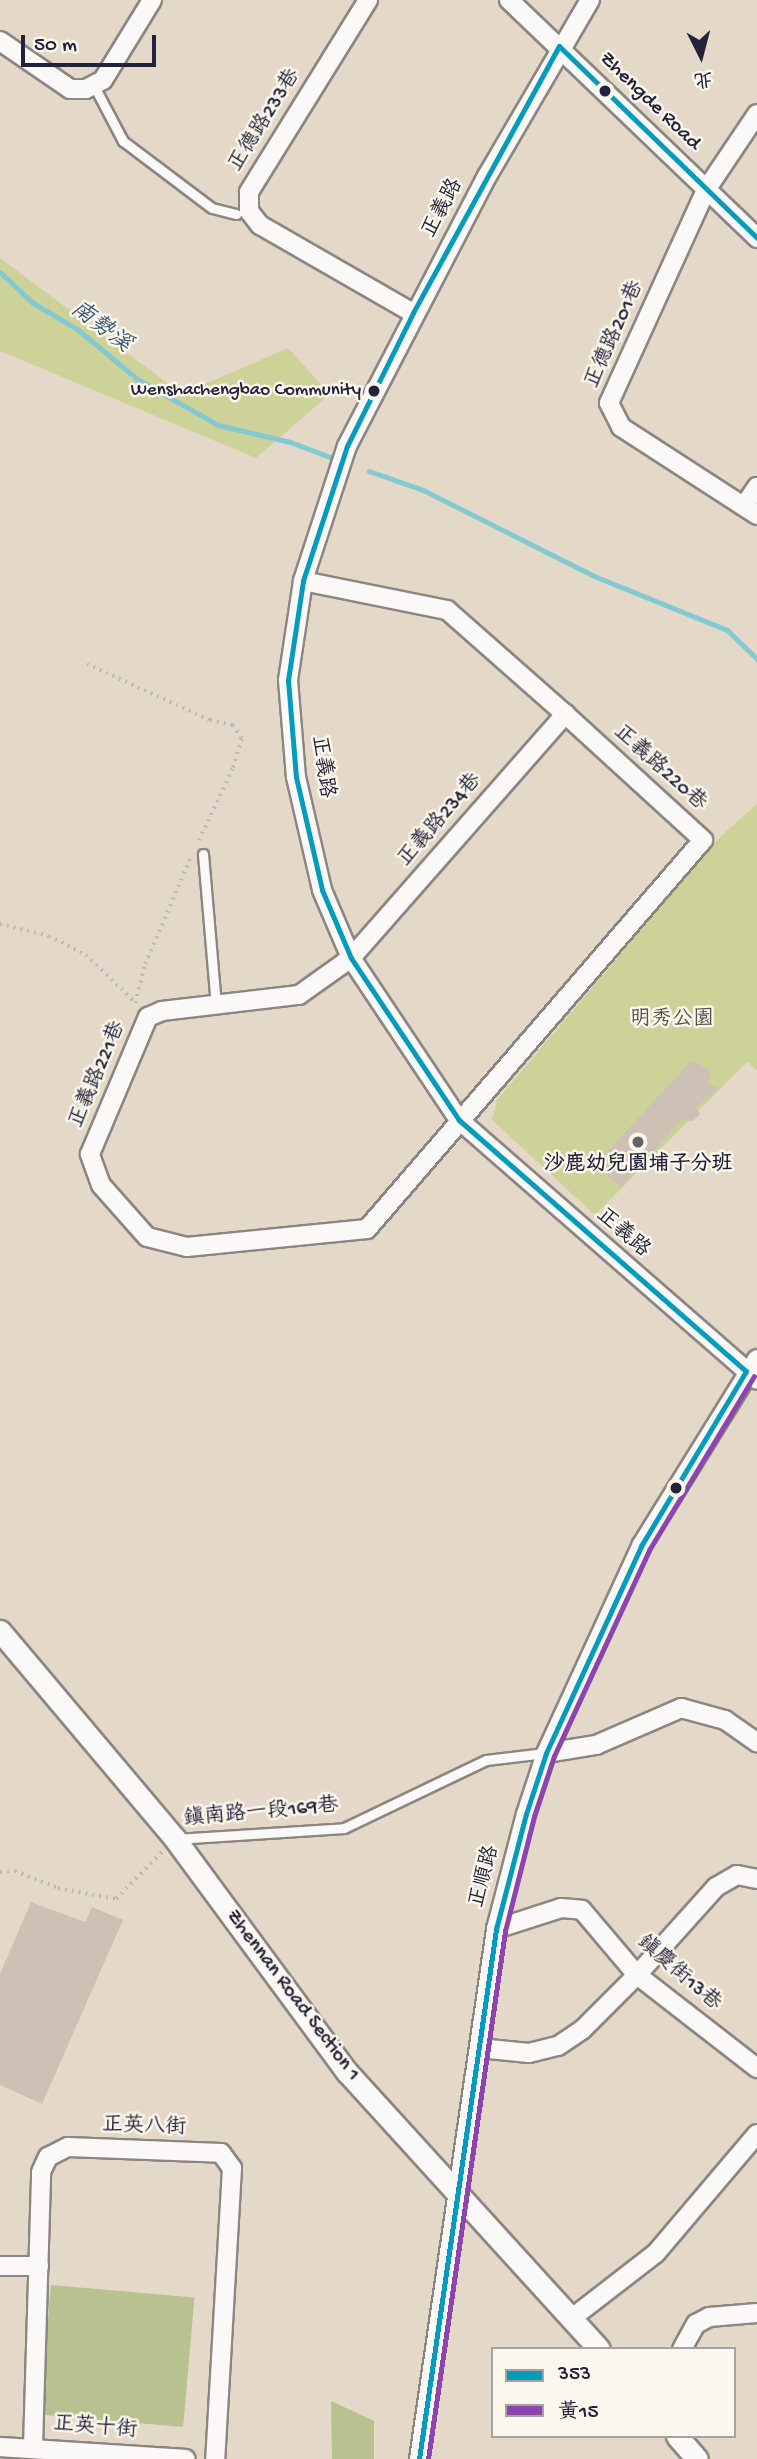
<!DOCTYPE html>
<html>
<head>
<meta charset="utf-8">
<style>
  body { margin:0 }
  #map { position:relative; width:757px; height:2459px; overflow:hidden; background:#e4d9c8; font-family:"Gochi Hand","LXGW WenKai TC",sans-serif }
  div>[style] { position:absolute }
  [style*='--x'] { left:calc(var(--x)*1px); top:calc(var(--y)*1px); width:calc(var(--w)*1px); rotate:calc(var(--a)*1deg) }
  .green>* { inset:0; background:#ccd298 }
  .forest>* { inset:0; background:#b7c290; transform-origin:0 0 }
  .stream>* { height:5px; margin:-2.5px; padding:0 2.5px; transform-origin:2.5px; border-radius:2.5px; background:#83c8d3 }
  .building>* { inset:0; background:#cdc0b4 }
  .path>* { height:3.5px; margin-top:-1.75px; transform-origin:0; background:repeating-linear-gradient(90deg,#bbbab9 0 2px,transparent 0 7px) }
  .roads { filter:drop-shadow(2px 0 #8c8682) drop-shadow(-2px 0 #8c8682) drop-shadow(0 2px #8c8682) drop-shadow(0 -2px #8c8682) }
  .service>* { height:9px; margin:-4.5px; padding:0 4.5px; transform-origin:4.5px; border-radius:4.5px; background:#fbf9f7 }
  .minor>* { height:18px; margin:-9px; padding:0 9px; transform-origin:9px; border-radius:9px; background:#fbf9f7 }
  .tertiary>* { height:21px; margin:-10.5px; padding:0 10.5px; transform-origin:10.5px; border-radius:10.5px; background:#fbf9f7 }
  .bus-1>* { height:5px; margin:-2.5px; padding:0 2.5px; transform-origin:2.5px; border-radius:2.5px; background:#039cbf }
  .bus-2>* { height:5px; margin:-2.5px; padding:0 2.5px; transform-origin:2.5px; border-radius:2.5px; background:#8e44ad }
  .dots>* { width:19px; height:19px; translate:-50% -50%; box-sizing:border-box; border:4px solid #fbf7ec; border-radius:50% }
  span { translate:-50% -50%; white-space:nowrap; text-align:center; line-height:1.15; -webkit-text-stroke:5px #fbf7ec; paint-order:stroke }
  .bus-label { font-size:19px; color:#22223b }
  .right { translate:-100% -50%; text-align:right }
  .street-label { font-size:21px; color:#22223b }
  .park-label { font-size:21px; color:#4f554b }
  .poi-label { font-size:21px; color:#22223b; font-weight:700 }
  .water-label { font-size:23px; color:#365972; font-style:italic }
  .legend { position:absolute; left:491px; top:2347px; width:245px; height:91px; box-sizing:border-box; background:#fbf7ec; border:2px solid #a4a2a5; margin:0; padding:9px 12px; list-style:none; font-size:21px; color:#22223b }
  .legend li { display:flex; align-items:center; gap:14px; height:35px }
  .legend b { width:35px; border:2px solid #a4a2a5 }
  .north { position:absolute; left:666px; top:21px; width:70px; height:70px; -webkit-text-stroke:5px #fbf7ec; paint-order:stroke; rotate:174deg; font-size:19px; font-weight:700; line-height:28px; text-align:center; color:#22223b }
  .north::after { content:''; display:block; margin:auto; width:24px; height:32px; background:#22223b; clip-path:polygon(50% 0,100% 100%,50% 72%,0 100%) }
  .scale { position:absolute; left:21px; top:35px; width:135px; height:32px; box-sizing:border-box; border:4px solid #22223b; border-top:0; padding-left:9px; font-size:21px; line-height:24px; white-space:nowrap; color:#22223b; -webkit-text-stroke:5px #fbf7ec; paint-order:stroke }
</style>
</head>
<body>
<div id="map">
  <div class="green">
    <div style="clip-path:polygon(0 258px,182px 394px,288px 348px,330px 394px,256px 458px,0 351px)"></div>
    <div style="clip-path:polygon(757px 804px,757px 1070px,747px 1062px,595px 1215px,492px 1120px,497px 1100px,721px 836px)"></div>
  </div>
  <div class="forest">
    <div style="left:51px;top:2285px;width:144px;height:130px;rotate:5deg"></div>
    <div style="clip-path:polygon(331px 2401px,374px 2421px,374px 2459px,332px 2459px)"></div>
  </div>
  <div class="stream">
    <div style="--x:0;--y:272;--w:45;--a:43.2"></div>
    <div style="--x:33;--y:303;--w:51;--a:30.6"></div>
    <div style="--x:77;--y:329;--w:78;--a:39.8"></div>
    <div style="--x:137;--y:379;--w:93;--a:29.6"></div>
    <div style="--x:218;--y:425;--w:74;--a:13.3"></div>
    <div style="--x:290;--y:442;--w:51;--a:20.6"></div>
    <div style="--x:369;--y:471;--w:57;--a:19.4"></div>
    <div style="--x:423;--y:490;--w:191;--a:26.7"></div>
    <div style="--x:594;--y:576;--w:144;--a:22.1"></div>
    <div style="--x:727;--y:630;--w:42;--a:44"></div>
  </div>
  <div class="building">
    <div style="clip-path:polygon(692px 1060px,711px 1071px,707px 1084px,718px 1088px,696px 1108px,700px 1114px,693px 1121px,682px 1120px,621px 1187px,595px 1165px)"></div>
    <div style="clip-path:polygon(31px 1902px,85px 1922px,92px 1907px,123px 1920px,42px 2104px,0 2085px,0 1974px)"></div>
  </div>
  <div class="path">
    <div style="--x:87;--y:664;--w:135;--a:24.5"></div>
    <div style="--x:210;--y:720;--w:24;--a:12"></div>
    <div style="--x:233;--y:725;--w:17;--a:57"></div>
    <div style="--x:242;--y:739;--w:31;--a:107"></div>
    <div style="--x:233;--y:769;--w:82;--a:115.3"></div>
    <div style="--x:0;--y:924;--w:50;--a:13.8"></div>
    <div style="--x:49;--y:936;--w:42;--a:27.2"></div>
    <div style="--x:86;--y:955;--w:68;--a:43.8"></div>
    <div style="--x:135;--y:1003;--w:40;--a:-75.6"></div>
    <div style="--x:145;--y:964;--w:114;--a:-66.8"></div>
    <div style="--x:0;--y:1872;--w:15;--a:-4"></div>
    <div style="--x:15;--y:1871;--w:46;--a:21.6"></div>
    <div style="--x:58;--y:1888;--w:59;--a:10.7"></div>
    <div style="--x:116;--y:1899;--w:66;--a:-45.6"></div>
  </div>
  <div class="roads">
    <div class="service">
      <div style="--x:94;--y:86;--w:62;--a:62.2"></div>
      <div style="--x:123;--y:141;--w:111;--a:37"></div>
      <div style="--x:212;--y:208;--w:25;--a:14"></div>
      <div style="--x:203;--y:854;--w:152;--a:85.1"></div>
      <div style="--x:176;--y:1839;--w:168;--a:-3.7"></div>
      <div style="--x:344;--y:1828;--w:157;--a:-25.6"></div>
      <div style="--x:486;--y:1760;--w:59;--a:-6.8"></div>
    </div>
    <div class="minor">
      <div style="--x:368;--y:0;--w:226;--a:121.8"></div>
      <div style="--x:249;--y:192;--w:19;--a:90"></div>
      <div style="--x:249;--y:211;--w:18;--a:52"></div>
      <div style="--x:260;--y:225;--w:177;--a:29.9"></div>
      <div style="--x:509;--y:0;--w:344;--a:43.8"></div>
      <div style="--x:590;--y:0;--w:204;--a:120.3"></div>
      <div style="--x:487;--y:176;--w:304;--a:117.4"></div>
      <div style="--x:347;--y:446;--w:142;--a:108.1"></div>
      <div style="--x:303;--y:581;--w:100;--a:98.6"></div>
      <div style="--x:288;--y:680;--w:97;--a:85.3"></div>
      <div style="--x:296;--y:777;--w:116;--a:77"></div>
      <div style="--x:322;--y:890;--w:74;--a:66.9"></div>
      <div style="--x:351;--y:958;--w:195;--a:56.3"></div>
      <div style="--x:459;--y:1120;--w:395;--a:41.1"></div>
      <div style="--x:0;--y:41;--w:85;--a:34.4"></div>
      <div style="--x:70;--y:89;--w:16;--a:0"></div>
      <div style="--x:86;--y:89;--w:19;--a:-28"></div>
      <div style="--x:103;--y:80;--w:94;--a:-58.5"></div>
      <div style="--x:757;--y:114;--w:92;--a:123.9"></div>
      <div style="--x:706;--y:190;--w:234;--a:114.5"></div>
      <div style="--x:609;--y:403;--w:27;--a:63"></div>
      <div style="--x:621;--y:427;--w:162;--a:32.9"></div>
      <div style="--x:744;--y:506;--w:23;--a:-56"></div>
      <div style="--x:303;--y:581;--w:147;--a:11.4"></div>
      <div style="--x:447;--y:610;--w:157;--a:41.4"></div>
      <div style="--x:565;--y:714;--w:187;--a:42.4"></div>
      <div style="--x:703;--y:840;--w:514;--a:130.82"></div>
      <div style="--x:367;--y:1229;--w:181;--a:174.3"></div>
      <div style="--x:187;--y:1247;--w:41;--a:-166"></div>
      <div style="--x:147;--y:1237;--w:69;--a:-131.5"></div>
      <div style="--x:101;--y:1185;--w:33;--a:-110"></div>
      <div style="--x:90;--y:1154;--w:149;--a:-67.1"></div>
      <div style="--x:148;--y:1017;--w:15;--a:-23"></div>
      <div style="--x:162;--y:1011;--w:138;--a:-6.7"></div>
      <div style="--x:299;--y:995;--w:64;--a:-35.4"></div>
      <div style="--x:351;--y:958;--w:325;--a:-48.7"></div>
      <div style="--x:546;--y:1753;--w:51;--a:-9.1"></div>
      <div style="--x:596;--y:1745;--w:93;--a:-23.5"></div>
      <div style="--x:681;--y:1708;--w:46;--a:15.3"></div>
      <div style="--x:725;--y:1720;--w:39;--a:35"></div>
      <div style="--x:496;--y:1929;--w:68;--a:-17.9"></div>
      <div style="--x:561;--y:1908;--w:21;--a:5"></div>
      <div style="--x:582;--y:1910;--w:85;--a:49.8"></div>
      <div style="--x:637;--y:1975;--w:152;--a:37.8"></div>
      <div style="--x:479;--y:2048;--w:50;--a:5.7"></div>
      <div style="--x:529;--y:2053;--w:30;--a:-14"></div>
      <div style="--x:558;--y:2046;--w:30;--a:-34"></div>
      <div style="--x:583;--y:2029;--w:76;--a:-45"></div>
      <div style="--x:637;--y:1975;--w:118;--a:-48.1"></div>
      <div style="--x:716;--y:1887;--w:24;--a:-30"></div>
      <div style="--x:737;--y:1875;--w:20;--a:11"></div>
      <div style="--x:0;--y:2266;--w:39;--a:0"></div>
      <div style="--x:572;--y:2318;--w:106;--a:-37.7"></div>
      <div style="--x:656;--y:2253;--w:156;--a:-49.7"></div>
      <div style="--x:682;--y:2349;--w:29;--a:-61"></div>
      <div style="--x:696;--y:2324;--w:15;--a:-28"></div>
      <div style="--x:709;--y:2317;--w:48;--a:-4.8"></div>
      <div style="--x:0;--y:2447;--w:186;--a:3.7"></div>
      <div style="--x:33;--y:2447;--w:275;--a:-88.3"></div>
      <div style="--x:41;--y:2172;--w:17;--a:-65"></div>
      <div style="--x:48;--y:2157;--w:22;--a:-27"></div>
      <div style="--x:68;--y:2147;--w:153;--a:2.2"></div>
      <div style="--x:221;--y:2153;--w:19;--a:54"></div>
      <div style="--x:232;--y:2168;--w:291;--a:93.3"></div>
      <div style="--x:419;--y:2459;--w:536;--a:-81.73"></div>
      <div style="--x:496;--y:1929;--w:119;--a:-75.4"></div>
      <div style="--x:526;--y:1814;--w:64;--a:-71.8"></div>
      <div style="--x:546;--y:1753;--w:228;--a:-65.3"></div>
      <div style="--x:641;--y:1546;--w:220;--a:-58.2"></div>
    </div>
    <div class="tertiary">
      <div style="--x:0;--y:1631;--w:272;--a:49.9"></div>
      <div style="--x:175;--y:1839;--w:290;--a:53.6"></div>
      <div style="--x:347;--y:2072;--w:374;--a:47.7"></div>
      <div style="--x:677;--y:2436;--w:30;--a:49"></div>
    </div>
  </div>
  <div class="bus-1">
    <div style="--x:559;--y:46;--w:304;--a:118.7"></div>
    <div style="--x:413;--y:313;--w:148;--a:116.4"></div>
    <div style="--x:347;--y:446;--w:142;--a:108.1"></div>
    <div style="--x:303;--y:581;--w:100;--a:98.6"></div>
    <div style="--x:288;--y:680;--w:97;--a:85.3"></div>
    <div style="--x:296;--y:777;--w:116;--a:77"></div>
    <div style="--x:322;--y:890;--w:74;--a:66.9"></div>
    <div style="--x:351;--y:958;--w:195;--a:56.3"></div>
    <div style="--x:459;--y:1120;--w:381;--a:41.2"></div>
    <div style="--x:559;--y:46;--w:276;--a:44.1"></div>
    <div style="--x:419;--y:2459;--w:536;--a:-81.73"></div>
    <div style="--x:496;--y:1929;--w:119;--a:-75.4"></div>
    <div style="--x:526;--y:1814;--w:64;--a:-71.8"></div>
    <div style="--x:546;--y:1753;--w:228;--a:-65.3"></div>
    <div style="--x:641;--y:1546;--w:204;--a:-59"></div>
  </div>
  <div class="bus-2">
    <div style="--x:428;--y:2459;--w:534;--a:-81.7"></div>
    <div style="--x:505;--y:1931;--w:119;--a:-75.8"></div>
    <div style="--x:534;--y:1816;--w:63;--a:-71.6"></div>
    <div style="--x:554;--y:1756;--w:227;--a:-65.2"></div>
    <div style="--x:649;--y:1550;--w:203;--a:-58.9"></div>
  </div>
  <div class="dots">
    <div style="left:605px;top:91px;background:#22223b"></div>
    <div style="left:374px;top:391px;background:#22223b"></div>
    <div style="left:638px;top:1142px;background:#66626c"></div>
    <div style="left:676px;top:1488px;background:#22223b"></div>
  </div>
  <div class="bus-label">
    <span class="right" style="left:361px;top:391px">Wenshachengbao Community</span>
  </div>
  <div class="street-label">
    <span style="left:649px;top:102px;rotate:44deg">Zhengde Road</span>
    <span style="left:266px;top:121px;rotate:-58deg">正德路233巷</span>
    <span style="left:444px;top:209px;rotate:-62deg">正義路</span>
    <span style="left:616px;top:335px;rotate:-66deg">正德路201巷</span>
    <span style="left:321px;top:767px;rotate:82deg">正義路</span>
    <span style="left:659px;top:769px;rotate:42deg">正義路220巷</span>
    <span style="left:441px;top:821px;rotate:-49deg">正義路234巷</span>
    <span style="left:99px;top:1075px;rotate:-67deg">正義路221巷</span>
    <span style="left:622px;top:1234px;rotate:41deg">正義路</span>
    <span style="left:261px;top:1814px;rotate:-5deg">鎮南路一段169巷</span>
    <span style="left:486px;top:1877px;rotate:-75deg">正順路</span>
    <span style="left:678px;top:1974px;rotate:41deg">鎮慶街13巷</span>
    <span style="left:292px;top:1996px;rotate:53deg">Zhennan Road Section 1</span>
    <span style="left:144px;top:2128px;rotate:2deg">正英八街</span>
    <span style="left:95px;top:2429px;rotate:5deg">正英十街</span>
  </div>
  <div class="park-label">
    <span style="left:672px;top:1021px">明秀公園</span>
  </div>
  <div class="poi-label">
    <span style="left:638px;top:1166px">沙鹿幼兒園埔子分班</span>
  </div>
  <div class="water-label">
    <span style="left:100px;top:328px;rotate:37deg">南勢溪</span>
  </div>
  <ul class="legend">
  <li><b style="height:9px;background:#039cbf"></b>353</li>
  <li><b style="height:9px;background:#8e44ad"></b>黃15</li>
  </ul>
  <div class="north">北</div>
  <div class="scale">50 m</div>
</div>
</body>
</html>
